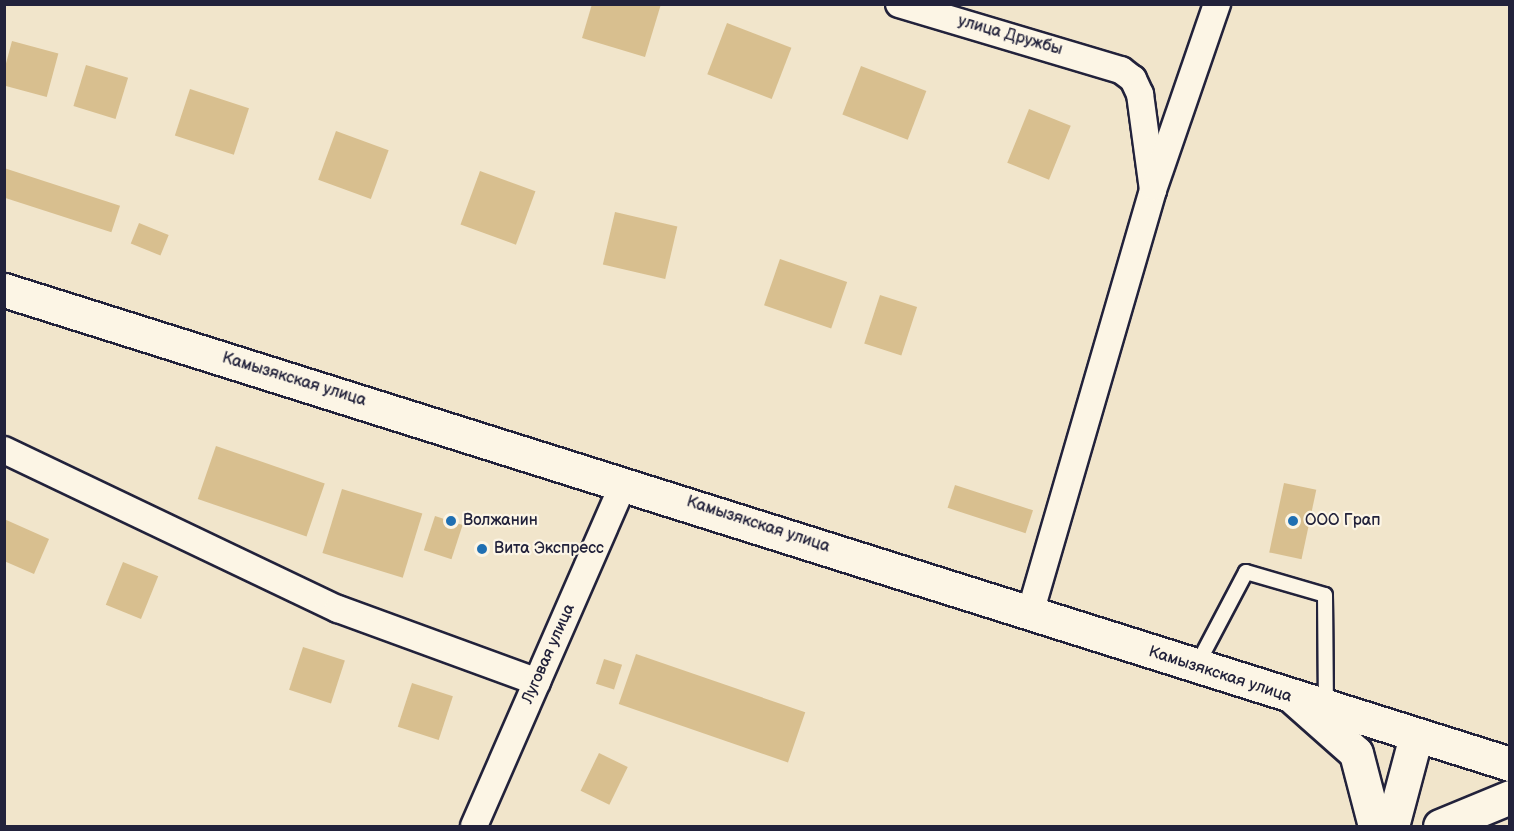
<!DOCTYPE html>
<html>
<head>
<meta charset="utf-8">
<style>
  body { margin:0 }
  #map { position:relative; width:1514px; height:831px; overflow:hidden; background:#f1e5cb; font-family:"Balsamiq Sans",sans-serif }
  div>[style] { position:absolute }
  [style*='--x'] { left:calc(var(--x)*1px); top:calc(var(--y)*1px); width:calc(var(--w)*1px); rotate:calc(var(--a)*1deg) }
  .building>* { inset:0; background:#d8bf8f; transform-origin:0 0 }
  .roads { filter:drop-shadow(2px 0 #22223b) drop-shadow(-2px 0 #22223b) drop-shadow(0 2px #22223b) drop-shadow(0 -2px #22223b) }
  .service>* { height:14px; margin:-7px; padding:0 7px; transform-origin:7px; border-radius:7px; background:#fcf5e5 }
  .minor>* { height:26px; margin:-13px; padding:0 13px; transform-origin:13px; border-radius:13px; background:#fcf5e5 }
  .tertiary>* { height:33px; margin:-16.5px; padding:0 16.5px; transform-origin:16.5px; border-radius:16.5px; background:#fcf5e5 }
  .secondary>* { height:33px; margin:-16.5px; padding:0 16.5px; transform-origin:16.5px; border-radius:16.5px; background:#fcf5e5 }
  .dots>* { width:16px; height:16px; translate:-50% -50%; box-sizing:border-box; border:3px solid #fcf5e5; border-radius:50% }
  span { translate:-50% -50%; white-space:nowrap; text-align:center; line-height:1.15; -webkit-text-stroke:4.5px #fcf5e5; paint-order:stroke }
  .street-label { font-size:16px; color:#22223b }
  .poi-label { font-size:16px; color:#22223b }
  .left { translate:0 -50%; text-align:left }
  .frame { position:absolute; inset:0; border:6px solid #22223b; pointer-events:none }
</style>
</head>
<body>
<div id="map">
  <div class="building">
    <div style="clip-path:polygon(592px 4px,661px 4px,645px 57px,582px 38px)"></div>
    <div style="left:727px;top:23px;width:69px;height:55px;rotate:21deg"></div>
    <div style="left:12px;top:41px;width:48px;height:45px;rotate:15deg"></div>
    <div style="left:86px;top:65px;width:44px;height:43px;rotate:17deg"></div>
    <div style="left:861px;top:66px;width:70px;height:52px;rotate:21deg"></div>
    <div style="left:190px;top:89px;width:62px;height:49px;rotate:18deg"></div>
    <div style="left:1029px;top:109px;width:45px;height:58px;rotate:22deg"></div>
    <div style="left:336px;top:131px;width:56px;height:52px;rotate:20deg"></div>
    <div style="left:4px;top:168px;width:122px;height:28px;rotate:18deg"></div>
    <div style="left:480px;top:171px;width:59px;height:57px;rotate:20deg"></div>
    <div style="left:615px;top:212px;width:64px;height:54px;rotate:13deg"></div>
    <div style="left:139px;top:223px;width:32px;height:22px;rotate:22deg"></div>
    <div style="left:780px;top:259px;width:71px;height:49px;rotate:19deg"></div>
    <div style="left:880px;top:295px;width:39px;height:51px;rotate:18deg"></div>
    <div style="left:216px;top:446px;width:115px;height:56px;rotate:19deg"></div>
    <div style="left:1284px;top:483px;width:33px;height:71px;rotate:12deg"></div>
    <div style="left:955px;top:485px;width:82px;height:24px;rotate:18deg"></div>
    <div style="left:342px;top:489px;width:84px;height:67px;rotate:17deg"></div>
    <div style="left:435px;top:516px;width:29px;height:36px;rotate:18deg"></div>
    <div style="clip-path:polygon(4px 519px,49px 539px,34px 574px,4px 561px)"></div>
    <div style="left:123px;top:562px;width:38px;height:46px;rotate:22deg"></div>
    <div style="left:303px;top:647px;width:44px;height:45px;rotate:18deg"></div>
    <div style="left:636px;top:654px;width:179px;height:53px;rotate:19deg"></div>
    <div style="left:604px;top:659px;width:19px;height:26px;rotate:18deg"></div>
    <div style="left:412px;top:683px;width:43px;height:46px;rotate:18deg"></div>
    <div style="left:599px;top:753px;width:32px;height:42px;rotate:26deg"></div>
  </div>
  <div class="roads">
    <div class="service">
      <div style="--x:1197;--y:665;--w:105;--a:-62.2"></div>
      <div style="--x:1246;--y:572;--w:82;--a:16.2"></div>
      <div style="--x:1325;--y:595;--w:111;--a:89.5"></div>
    </div>
    <div class="minor">
      <div style="--x:899;--y:4;--w:232;--a:16.6"></div>
      <div style="--x:1121;--y:70;--w:15;--a:37"></div>
      <div style="--x:1133;--y:79;--w:17;--a:65"></div>
      <div style="--x:1140;--y:94;--w:97;--a:82.3"></div>
      <div style="--x:1153;--y:190;--w:441;--a:106.2"></div>
      <div style="--x:1154;--y:187;--w:194;--a:-71"></div>
      <div style="--x:4;--y:450;--w:370;--a:25.5"></div>
      <div style="--x:338;--y:609;--w:212;--a:20.1"></div>
      <div style="--x:474;--y:826;--w:375;--a:-66.4"></div>
    </div>
    <div class="tertiary">
      <div style="--x:1295;--y:699;--w:81;--a:41.5"></div>
      <div style="--x:1356;--y:753;--w:75;--a:75.4"></div>
      <div style="--x:1392;--y:826;--w:93;--a:-75.1"></div>
      <div style="--x:1440;--y:826;--w:76;--a:-22.5"></div>
    </div>
    <div class="secondary">
      <div style="--x:4;--y:290;--w:1579;--a:17.47"></div>
    </div>
  </div>
  <div class="dots">
    <div style="left:451px;top:521px;background:#1f6fb2"></div>
    <div style="left:1293px;top:521px;background:#1f6fb2"></div>
    <div style="left:482px;top:549px;background:#1f6fb2"></div>
  </div>
  <div class="street-label">
    <span style="left:1010px;top:36px;rotate:16deg">улица Дружбы</span>
    <span style="left:294px;top:380px;rotate:17deg">Камызякская улица</span>
    <span style="left:758px;top:525px;rotate:18deg">Камызякская улица</span>
    <span style="left:549px;top:654px;rotate:-66deg">Луговая улица</span>
    <span style="left:1220px;top:675px;rotate:18deg">Камызякская улица</span>
  </div>
  <div class="poi-label">
    <span class="left" style="left:463px;top:521px">Волжанин</span>
    <span class="left" style="left:1305px;top:521px">ООО Грап</span>
    <span class="left" style="left:494px;top:549px">Вита Экспресс</span>
  </div>
  <div class="frame"></div>
</div>
</body>
</html>
